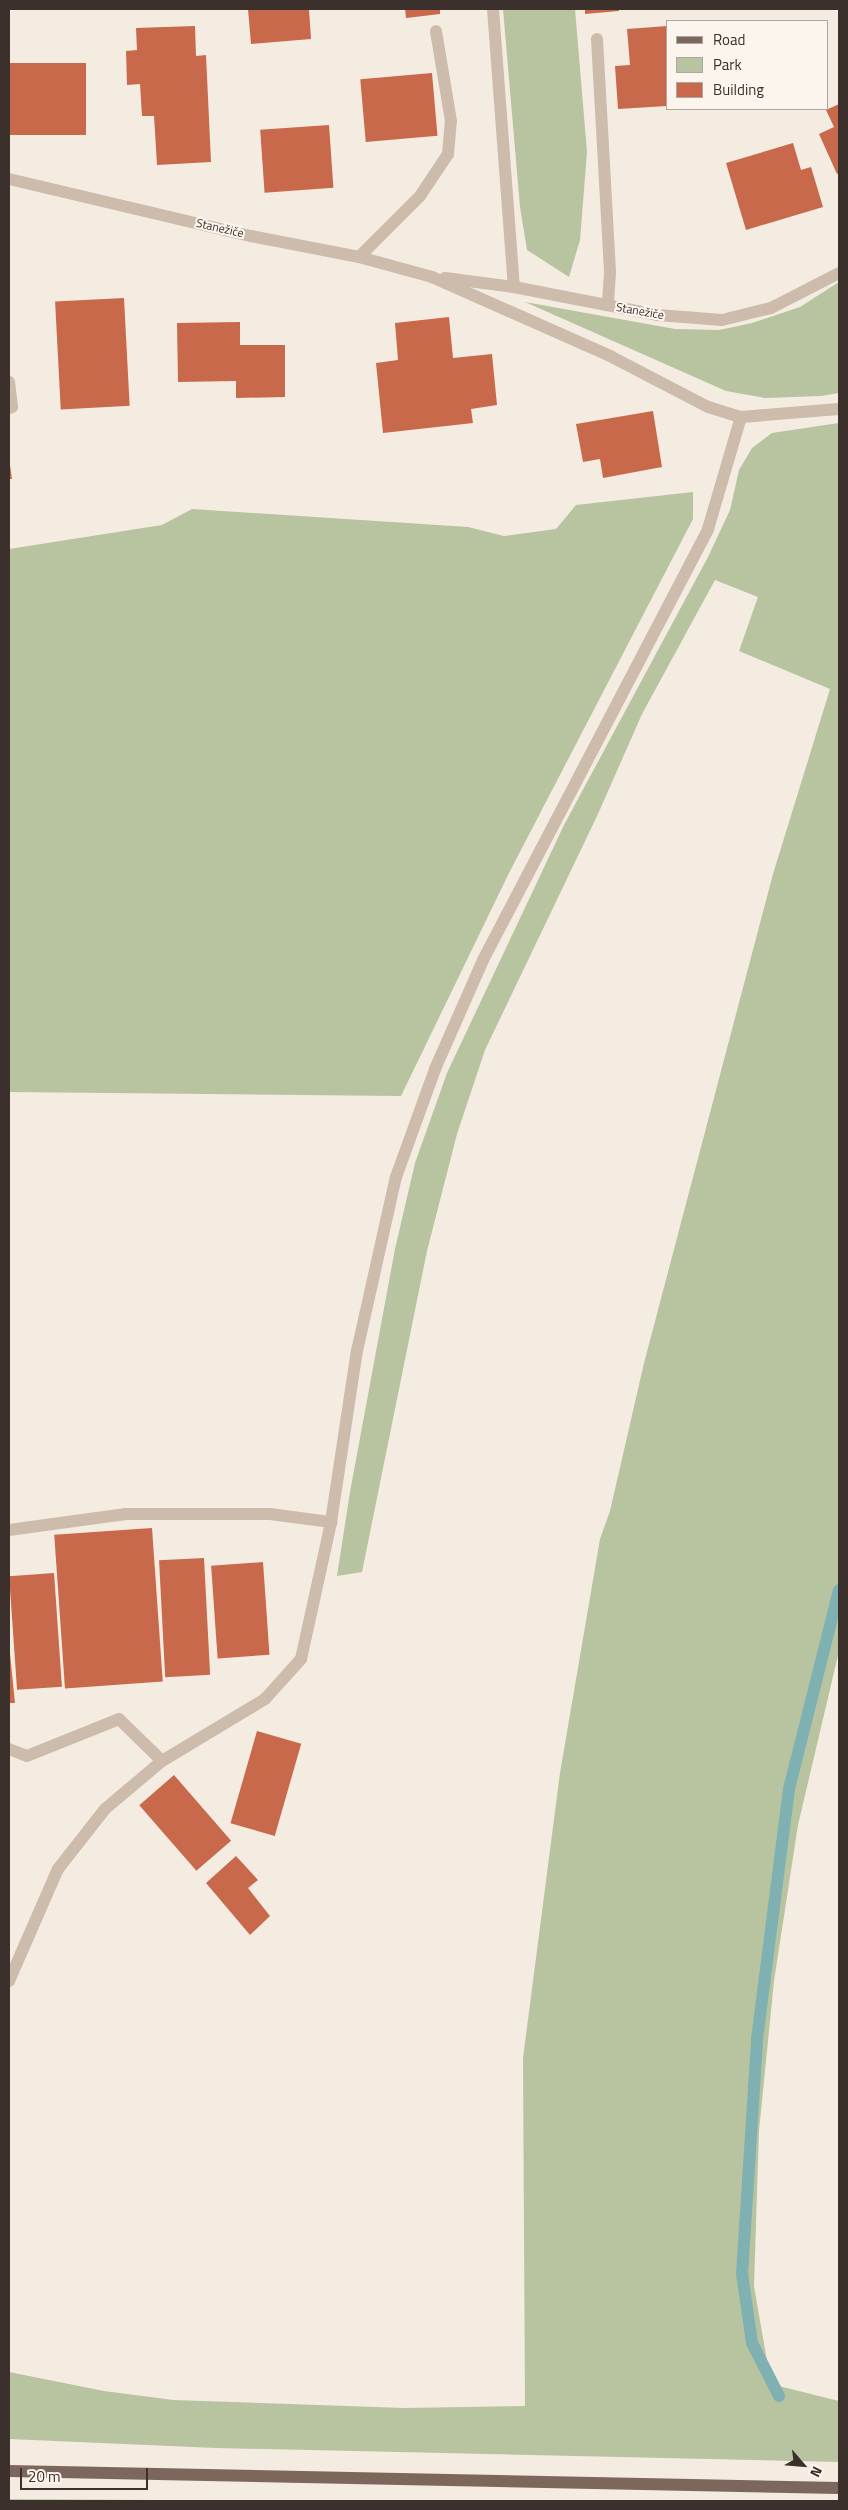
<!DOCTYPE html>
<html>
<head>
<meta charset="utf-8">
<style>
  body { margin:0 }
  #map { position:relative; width:848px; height:2510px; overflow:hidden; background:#f4ebe1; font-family:"Titillium Web",sans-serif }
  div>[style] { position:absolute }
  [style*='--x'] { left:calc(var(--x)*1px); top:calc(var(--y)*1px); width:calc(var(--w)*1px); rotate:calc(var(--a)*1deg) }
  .green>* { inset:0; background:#b8c4a0 }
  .stream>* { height:12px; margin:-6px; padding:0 6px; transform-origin:6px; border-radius:6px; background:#7fb0b2 }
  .building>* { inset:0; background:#c8694b; transform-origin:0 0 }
  .lane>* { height:12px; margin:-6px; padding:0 6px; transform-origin:6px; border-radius:6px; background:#cdbbac }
  .street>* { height:12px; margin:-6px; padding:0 6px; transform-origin:6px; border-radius:6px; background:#cdbbac }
  .primary>* { height:12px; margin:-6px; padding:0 6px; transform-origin:6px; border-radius:6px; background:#7d675c }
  span { translate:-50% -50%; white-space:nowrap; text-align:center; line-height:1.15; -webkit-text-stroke:4px #fbf5ee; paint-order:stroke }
  .street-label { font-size:12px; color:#3b302b }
  .frame { position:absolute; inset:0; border:10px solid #3b302b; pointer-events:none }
  .legend { position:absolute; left:666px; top:20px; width:162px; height:90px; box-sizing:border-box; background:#fbf5ee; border:1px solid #aea6a0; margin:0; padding:6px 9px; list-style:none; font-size:15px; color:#3b302b }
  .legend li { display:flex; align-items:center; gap:10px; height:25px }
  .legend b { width:25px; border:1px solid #aea6a0 }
  .north { position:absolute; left:778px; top:2440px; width:50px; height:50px; -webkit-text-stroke:4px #fbf5ee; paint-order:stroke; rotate:117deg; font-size:14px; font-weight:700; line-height:20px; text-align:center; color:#3b302b }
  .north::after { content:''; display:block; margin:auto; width:18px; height:22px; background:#3b302b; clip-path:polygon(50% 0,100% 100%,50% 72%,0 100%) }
  .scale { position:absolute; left:20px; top:2468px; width:128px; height:22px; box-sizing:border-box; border:2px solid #3b302b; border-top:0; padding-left:6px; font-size:15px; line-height:18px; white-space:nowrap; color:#3b302b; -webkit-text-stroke:4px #fbf5ee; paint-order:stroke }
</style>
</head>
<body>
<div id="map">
  <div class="green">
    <div style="clip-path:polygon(503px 9px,575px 9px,587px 152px,580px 240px,569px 277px,527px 250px,520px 207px)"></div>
    <div style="clip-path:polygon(839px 282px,839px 393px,821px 396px,765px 398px,726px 391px,525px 302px,675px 329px,719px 330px,752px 323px,800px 307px)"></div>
    <div style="clip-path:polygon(839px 423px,839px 1651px,798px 1825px,774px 1981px,759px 2131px,754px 2286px,771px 2384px,839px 2401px,839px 2462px,216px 2448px,9px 2439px,9px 2372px,104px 2391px,173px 2400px,404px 2408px,525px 2406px,523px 2058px,560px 1773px,600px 1539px,610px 1511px,644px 1363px,773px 874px,830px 689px,739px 651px,758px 597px,715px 580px,642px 714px,598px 814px,485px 1050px,457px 1134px,427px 1251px,362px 1572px,337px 1576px,350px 1492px,395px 1249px,415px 1163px,447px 1073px,564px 825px,708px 557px,730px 510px,739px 470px,752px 448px,772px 433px)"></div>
    <div style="clip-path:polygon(693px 492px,693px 519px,509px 873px,401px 1096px,9px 1092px,9px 549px,162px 525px,192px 509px,468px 527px,504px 536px,556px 529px,576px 505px)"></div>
    <div style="clip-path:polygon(9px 2499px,302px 2501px,9px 2501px)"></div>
  </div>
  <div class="stream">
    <div style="--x:779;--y:2396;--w:59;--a:-117"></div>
    <div style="--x:752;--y:2343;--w:70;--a:-98.2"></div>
    <div style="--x:742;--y:2274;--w:235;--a:-86.3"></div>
    <div style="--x:757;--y:2039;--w:252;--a:-82.7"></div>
    <div style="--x:789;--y:1789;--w:205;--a:-75.9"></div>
  </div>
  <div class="building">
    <div style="clip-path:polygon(248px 9px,309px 9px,311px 39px,251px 44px)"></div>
    <div style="clip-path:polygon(405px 9px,440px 9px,440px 14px,406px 18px)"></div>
    <div style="clip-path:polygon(585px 9px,619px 9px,619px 11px,585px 14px)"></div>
    <div style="clip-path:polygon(195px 26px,196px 56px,206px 55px,211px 162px,157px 165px,154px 116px,142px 116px,140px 84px,127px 85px,126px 51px,137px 50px,136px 28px)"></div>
    <div style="clip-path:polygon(667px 26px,667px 106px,618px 109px,615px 66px,630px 65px,627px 29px)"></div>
    <div style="left:10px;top:63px;width:76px;height:72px"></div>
    <div style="left:432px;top:73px;width:63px;height:72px;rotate:85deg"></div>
    <div style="clip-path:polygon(839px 104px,839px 173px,837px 174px,819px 134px,834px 127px,826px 110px)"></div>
    <div style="left:329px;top:125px;width:63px;height:69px;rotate:86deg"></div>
    <div style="clip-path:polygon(793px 143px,801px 170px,811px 167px,823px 207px,746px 230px,726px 163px)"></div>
    <div style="left:124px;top:298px;width:108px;height:69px;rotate:87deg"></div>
    <div style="clip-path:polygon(449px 317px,453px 358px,492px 354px,497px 405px,471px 409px,473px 423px,383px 433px,376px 363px,398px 360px,395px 323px)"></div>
    <div style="clip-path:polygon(240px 322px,240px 345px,285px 345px,285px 397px,236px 398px,236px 381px,178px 382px,177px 323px)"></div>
    <div style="clip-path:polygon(653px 411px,662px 467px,603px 478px,600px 459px,583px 462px,576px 424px)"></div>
    <div style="clip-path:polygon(9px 458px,12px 479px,9px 479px)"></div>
    <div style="left:152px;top:1528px;width:154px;height:98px;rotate:86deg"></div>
    <div style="left:204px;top:1558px;width:117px;height:45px;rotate:87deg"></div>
    <div style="left:263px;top:1562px;width:93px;height:52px;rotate:86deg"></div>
    <div style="left:54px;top:1573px;width:114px;height:45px;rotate:86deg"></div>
    <div style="clip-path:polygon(9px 1644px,15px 1703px,9px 1703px)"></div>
    <div style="left:257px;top:1731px;width:46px;height:96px;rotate:16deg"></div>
    <div style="left:174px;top:1775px;width:87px;height:46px;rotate:49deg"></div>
    <div style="clip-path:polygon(236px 1856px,258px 1880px,248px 1888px,270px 1916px,250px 1935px,206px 1883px)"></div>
  </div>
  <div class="lane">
    <div style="--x:493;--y:9;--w:279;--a:85.7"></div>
    <div style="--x:597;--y:39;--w:234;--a:86.8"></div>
    <div style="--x:610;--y:273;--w:32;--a:94"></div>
    <div style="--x:359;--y:257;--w:86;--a:-45"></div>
    <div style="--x:420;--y:196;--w:50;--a:-56.3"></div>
    <div style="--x:448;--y:154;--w:33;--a:-85"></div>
    <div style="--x:451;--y:121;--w:91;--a:-99.5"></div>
    <div style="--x:9;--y:382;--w:25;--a:83"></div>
    <div style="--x:12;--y:407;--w:3;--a:162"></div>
    <div style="--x:9;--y:1530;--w:118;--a:-7.8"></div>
    <div style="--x:126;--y:1514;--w:144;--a:0"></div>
    <div style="--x:270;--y:1514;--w:62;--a:7.5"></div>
    <div style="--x:9;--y:1749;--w:19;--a:21"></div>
    <div style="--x:27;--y:1756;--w:99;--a:-21.9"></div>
    <div style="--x:119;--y:1719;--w:60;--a:44.3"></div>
  </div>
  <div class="street">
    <div style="--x:9;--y:179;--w:249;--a:13.3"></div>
    <div style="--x:251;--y:236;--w:110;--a:11"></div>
    <div style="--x:359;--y:257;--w:76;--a:15.3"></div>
    <div style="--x:432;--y:277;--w:195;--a:23.9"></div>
    <div style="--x:610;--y:356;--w:110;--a:27.5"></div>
    <div style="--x:708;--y:407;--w:34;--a:17"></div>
    <div style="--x:741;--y:417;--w:98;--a:-4.7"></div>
    <div style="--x:445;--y:278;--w:70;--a:7.4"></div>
    <div style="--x:514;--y:287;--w:147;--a:11"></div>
    <div style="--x:658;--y:315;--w:64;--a:4.5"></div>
    <div style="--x:722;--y:320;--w:50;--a:-13.8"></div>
    <div style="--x:771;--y:308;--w:76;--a:-27.2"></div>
    <div style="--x:9;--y:1981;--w:122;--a:-66.4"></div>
    <div style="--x:58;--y:1869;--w:76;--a:-51.9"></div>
    <div style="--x:105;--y:1809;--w:75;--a:-40.1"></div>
    <div style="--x:162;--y:1761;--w:120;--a:-31"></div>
    <div style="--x:265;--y:1699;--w:54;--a:-48"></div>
    <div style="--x:301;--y:1659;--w:140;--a:-77.6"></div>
    <div style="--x:331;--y:1522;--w:173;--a:-81.4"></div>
    <div style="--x:357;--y:1351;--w:178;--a:-77.4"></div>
    <div style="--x:396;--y:1177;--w:115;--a:-70.1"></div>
    <div style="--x:435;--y:1069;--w:119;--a:-66.2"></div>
    <div style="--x:483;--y:960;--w:486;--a:-62.4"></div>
    <div style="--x:708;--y:529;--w:117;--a:-73.6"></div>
  </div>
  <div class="primary">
    <div style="--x:9;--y:2471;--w:830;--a:1.17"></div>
  </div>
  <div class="street-label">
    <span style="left:220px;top:228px;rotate:13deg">Stanežiče</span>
    <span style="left:640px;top:311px;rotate:10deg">Stanežiče</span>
  </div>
  <div class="frame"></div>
  <ul class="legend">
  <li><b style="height:6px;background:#7d675c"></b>Road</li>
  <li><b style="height:14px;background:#b8c4a0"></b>Park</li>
  <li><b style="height:14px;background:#c8694b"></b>Building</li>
  </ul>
  <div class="north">N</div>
  <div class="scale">20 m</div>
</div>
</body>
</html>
